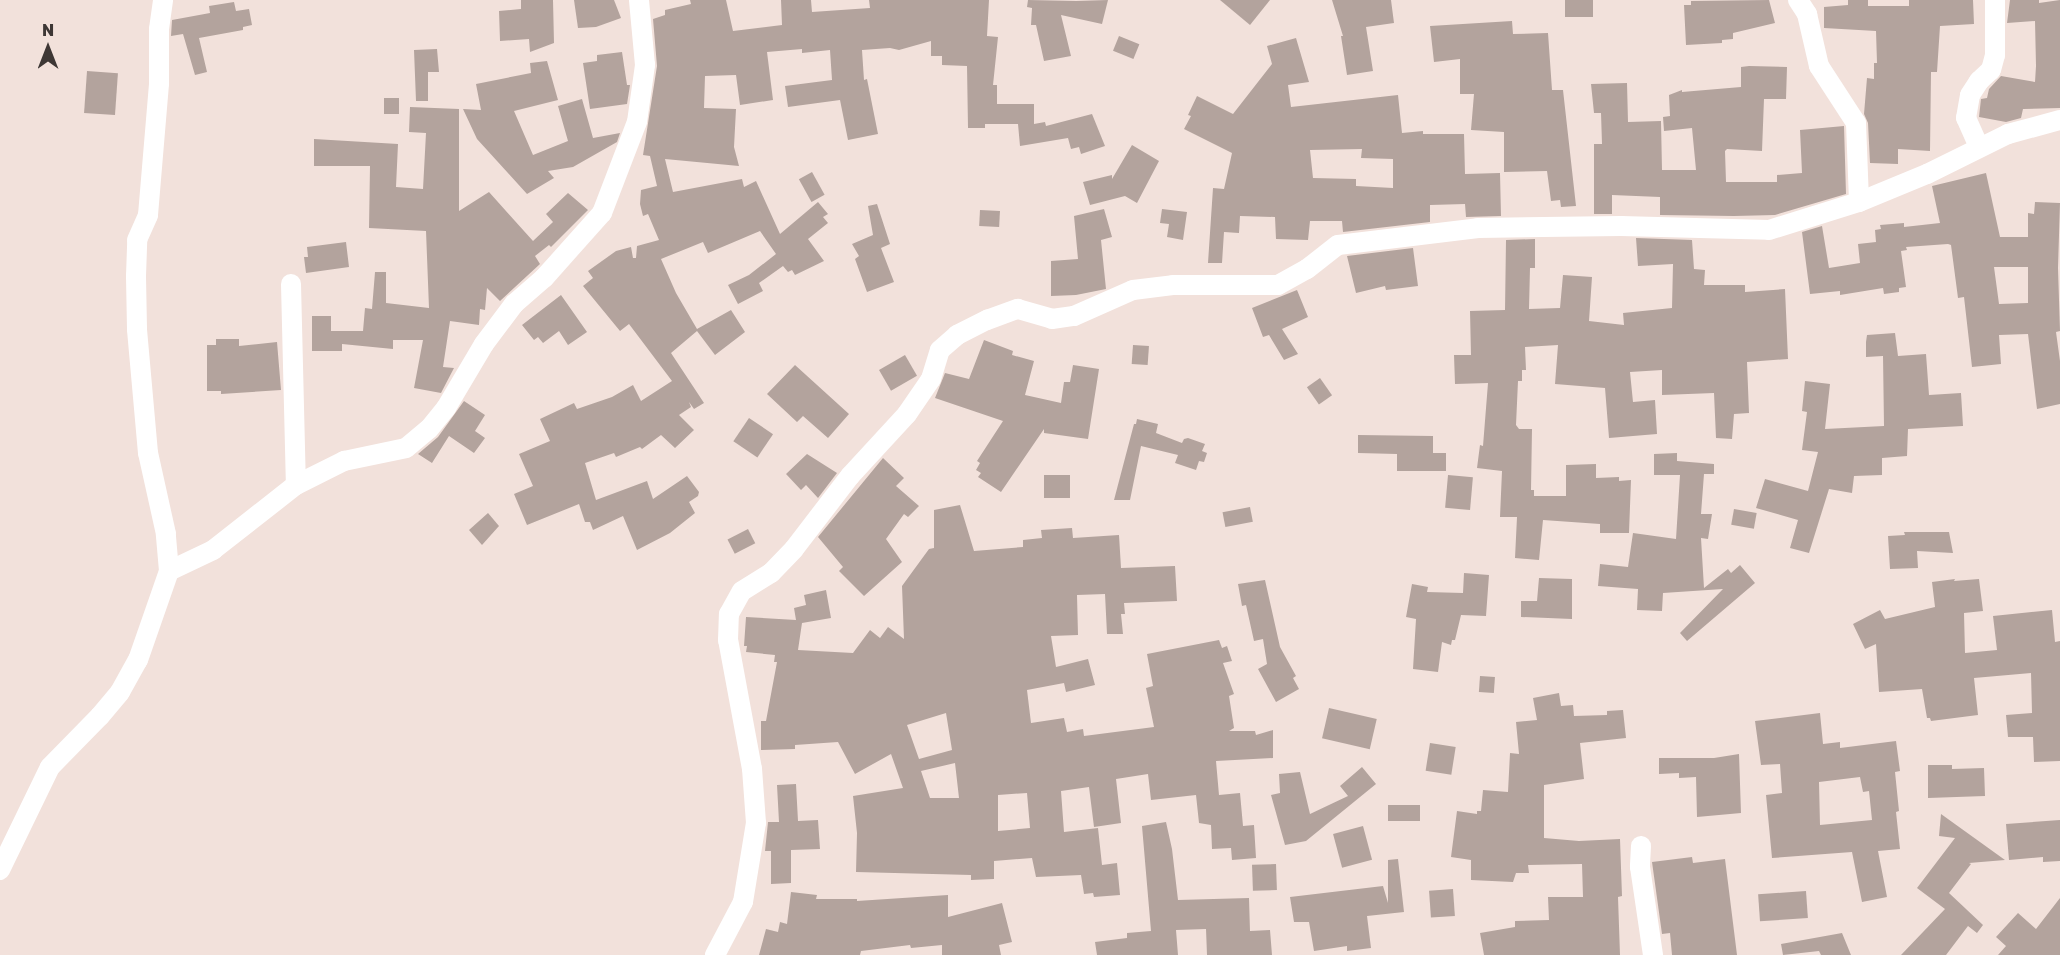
<!DOCTYPE html>
<html>
<head>
<meta charset="utf-8">
<style>
  body { margin:0 }
  #map { position:relative; width:2060px; height:955px; overflow:hidden; background:#f2e1db; font-family:"Golos Text",sans-serif }
  div>[style] { position:absolute }
  [style*='--x'] { left:calc(var(--x)*1px); top:calc(var(--y)*1px); width:calc(var(--w)*1px); rotate:calc(var(--a)*1deg) }
  .building>* { inset:0; background:#b3a39d; transform-origin:0 0 }
  .minor>* { height:20px; margin:-10px; padding:0 10px; transform-origin:10px; border-radius:10px; background:#fff }
  span { translate:-50% -50%; white-space:nowrap; text-align:center; line-height:1.15; -webkit-text-stroke:4.5px #f2e1db; paint-order:stroke }
  .north { position:absolute; left:18px; top:18px; width:60px; height:60px; -webkit-text-stroke:4px #f2e1db; paint-order:stroke; rotate:0deg; font-size:16px; font-weight:700; line-height:24px; text-align:center; color:#3e3735 }
  .north::after { content:''; display:block; margin:auto; width:21px; height:27px; background:#3e3735; clip-path:polygon(50% 0,100% 100%,50% 72%,0 100%) }
</style>
</head>
<body>
<div id="map">
  <div class="building">
    <div style="clip-path:polygon(521px 0,553px 0,554px 43px,530px 52px,529px 39px,500px 41px,499px 11px,521px 9px)"></div>
    <div style="clip-path:polygon(574px 0,614px 0,621px 18px,596px 27px,578px 28px)"></div>
    <div style="clip-path:polygon(690px 0,726px 0,733px 31px,782px 25px,781px 0,811px 0,812px 12px,870px 8px,869px 0,989px 0,987px 36px,998px 37px,993px 85px,997px 85px,997px 104px,1034px 104px,1034px 124px,1045px 122px,1046px 126px,1092px 114px,1105px 146px,1081px 154px,1079px 147px,1071px 149px,1068px 138px,1020px 146px,1018px 124px,985px 124px,985px 128px,968px 128px,967px 66px,942px 65px,942px 56px,931px 56px,931px 41px,899px 50px,890px 48px,862px 50px,864px 80px,867px 79px,878px 134px,848px 140px,840px 100px,788px 107px,785px 86px,832px 80px,830px 50px,802px 53px,802px 49px,767px 52px,773px 100px,740px 105px,736px 75px,705px 76px,704px 108px,736px 109px,734px 147px,739px 166px,665px 159px,673px 192px,742px 179px,744px 187px,756px 181px,780px 234px,818px 202px,828px 214px,823px 217px,828px 223px,808px 239px,824px 261px,795px 275px,792px 270px,788px 272px,783px 266px,759px 283px,763px 291px,738px 304px,728px 285px,749px 275px,776px 254px,760px 231px,708px 253px,703px 242px,661px 259px,676px 293px,697px 329px,731px 310px,745px 332px,715px 355px,697px 331px,671px 353px,704px 403px,694px 409px,689px 402px,691px 407px,679px 415px,694px 430px,675px 448px,661px 435px,642px 449px,640px 447px,616px 457px,614px 453px,585px 463px,596px 500px,647px 481px,653px 499px,687px 476px,699px 492px,698px 496px,689px 502px,695px 513px,670px 533px,637px 550px,623px 516px,593px 530px,590px 522px,585px 522px,579px 504px,527px 525px,514px 494px,533px 486px,519px 454px,550px 441px,540px 419px,574px 403px,577px 409px,612px 397px,633px 385px,641px 401px,672px 381px,629px 324px,620px 331px,583px 286px,593px 278px,588px 271px,616px 251px,631px 247px,633px 258px,636px 258px,637px 246px,659px 240px,648px 214px,643px 216px,640px 204px,641px 190px,657px 186px,650px 156px,643px 155px,657px 66px,653px 19px,665px 15px,665px 10px,691px 4px)"></div>
    <div style="clip-path:polygon(1028px 0,1076px 1px,1108px 0,1102px 24px,1061px 15px,1071px 56px,1044px 61px,1036px 25px,1031px 25px,1032px 8px,1027px 7px)"></div>
    <div style="clip-path:polygon(1220px 0,1270px 0,1250px 25px)"></div>
    <div style="clip-path:polygon(1332px 0,1391px 0,1394px 23px,1366px 27px,1373px 71px,1347px 75px,1341px 36px,1343px 36px)"></div>
    <div style="left:1565px;top:0;width:28px;height:17px"></div>
    <div style="clip-path:polygon(1769px 0,1775px 23px,1733px 33px,1733px 39px,1722px 40px,1722px 43px,1686px 45px,1684px 5px,1691px 5px,1691px 1px)"></div>
    <div style="clip-path:polygon(1848px 0,1868px 0,1868px 6px,1909px 6px,1909px 0,1973px 0,1974px 24px,1940px 26px,1937px 72px,1931px 72px,1930px 151px,1898px 149px,1898px 164px,1870px 163px,1868px 123px,1864px 114px,1867px 78px,1874px 79px,1874px 63px,1877px 63px,1876px 31px,1824px 28px,1824px 7px,1848px 5px)"></div>
    <div style="clip-path:polygon(2010px 0,2039px 0,2039px 3px,2060px 0,2060px 108px,2023px 109px,2021px 118px,2006px 122px,1979px 117px,1981px 99px,1987px 98px,1989px 89px,2001px 76px,2035px 82px,2036px 66px,2035px 21px,2007px 23px)"></div>
    <div style="clip-path:polygon(234px 2px,236px 11px,249px 9px,252px 25px,243px 27px,243px 30px,199px 38px,207px 72px,195px 75px,183px 34px,171px 36px,172px 20px,210px 13px,209px 6px)"></div>
    <div style="clip-path:polygon(1512px 21px,1513px 34px,1548px 33px,1552px 90px,1563px 90px,1576px 206px,1561px 207px,1560px 200px,1551px 201px,1547px 171px,1504px 172px,1504px 132px,1471px 130px,1474px 94px,1460px 94px,1460px 59px,1434px 62px,1430px 26px)"></div>
    <div style="left:1119px;top:36px;width:22px;height:16px;rotate:22deg"></div>
    <div style="clip-path:polygon(evenodd,1296px 38px,1309px 82px,1288px 85px,1291px 107px,1398px 95px,1402px 133px,1423px 131px,1423px 134px,1464px 134px,1465px 174px,1500px 173px,1501px 216px,1466px 217px,1465px 204px,1430px 205px,1430px 222px,1343px 232px,1342px 221px,1310px 221px,1308px 240px,1276px 239px,1275px 217px,1240px 216px,1239px 233px,1224px 232px,1222px 263px,1208px 263px,1213px 188px,1224px 189px,1232px 153px,1184px 129px,1191px 116px,1188px 115px,1197px 96px,1233px 114px,1272px 64px,1267px 46px,1296px 38px,1362px 149px,1361px 158px,1393px 159px,1393px 188px,1356px 186px,1356px 179px,1313px 178px,1310px 150px,1362px 149px)"></div>
    <div style="clip-path:polygon(437px 49px,439px 72px,428px 72px,428px 101px,416px 101px,414px 50px)"></div>
    <div style="clip-path:polygon(622px 52px,627px 85px,630px 85px,627px 104px,590px 109px,583px 63px,597px 61px,597px 55px)"></div>
    <div style="clip-path:polygon(547px 61px,558px 100px,514px 111px,533px 155px,568px 141px,558px 106px,582px 99px,593px 138px,620px 133px,617px 142px,573px 167px,548px 171px,554px 178px,527px 194px,477px 139px,463px 109px,481px 110px,476px 84px,531px 73px,530px 63px)"></div>
    <div style="clip-path:polygon(1749px 66px,1787px 67px,1786px 99px,1764px 99px,1762px 151px,1727px 149px,1725px 151px,1726px 182px,1777px 182px,1777px 175px,1802px 173px,1800px 130px,1844px 126px,1846px 194px,1775px 215px,1734px 216px,1660px 215px,1660px 197px,1612px 195px,1612px 214px,1594px 214px,1594px 144px,1602px 144px,1601px 113px,1594px 113px,1591px 84px,1627px 83px,1628px 122px,1661px 121px,1662px 170px,1696px 170px,1692px 128px,1664px 131px,1663px 117px,1670px 116px,1669px 95px,1682px 90px,1682px 92px,1741px 87px,1741px 67px)"></div>
    <div style="left:87px;top:71px;width:31px;height:42px;rotate:4deg"></div>
    <div style="left:384px;top:98px;width:15px;height:16px"></div>
    <div style="clip-path:polygon(410px 107px,459px 109px,459px 211px,489px 192px,533px 241px,553px 222px,546px 214px,568px 193px,588px 210px,551px 247px,549px 245px,535px 256px,540px 264px,500px 301px,487px 288px,485px 310px,480px 309px,479px 325px,450px 321px,443px 367px,454px 368px,441px 393px,414px 388px,423px 340px,393px 340px,393px 349px,342px 344px,342px 351px,312px 351px,312px 316px,331px 316px,331px 331px,363px 331px,365px 308px,372px 309px,375px 272px,386px 272px,386px 303px,429px 308px,426px 231px,369px 228px,370px 166px,314px 166px,314px 139px,398px 144px,396px 187px,423px 189px,426px 133px,409px 132px)"></div>
    <div style="clip-path:polygon(1132px 145px,1159px 161px,1137px 203px,1125px 196px,1090px 205px,1083px 182px,1112px 175px,1112px 179px)"></div>
    <div style="left:812px;top:172px;width:26px;height:15px;rotate:61deg"></div>
    <div style="clip-path:polygon(evenodd,1986px 173px,2000px 237px,2028px 237px,2028px 213px,2034px 214px,2035px 202px,2060px 203px,2058px 268px,2060px 331px,2056px 332px,2060px 361px,2060px 404px,2037px 409px,2028px 334px,1999px 335px,2001px 364px,1972px 367px,1964px 297px,1958px 298px,1951px 245px,1948px 244px,1906px 247px,1907px 250px,1901px 251px,1906px 287px,1899px 288px,1899px 292px,1884px 294px,1883px 288px,1840px 295px,1840px 291px,1810px 294px,1802px 232px,1822px 226px,1829px 268px,1860px 263px,1858px 244px,1876px 242px,1875px 230px,1881px 229px,1880px 225px,1904px 223px,1904px 227px,1940px 223px,1932px 186px,1986px 173px,1994px 267px,2028px 267px,2028px 303px,1999px 304px,1994px 267px)"></div>
    <div style="clip-path:polygon(877px 204px,890px 244px,881px 248px,894px 282px,867px 292px,855px 259px,859px 256px,852px 244px,873px 235px,868px 206px)"></div>
    <div style="clip-path:polygon(1104px 209px,1112px 237px,1101px 240px,1106px 289px,1076px 295px,1051px 296px,1051px 261px,1078px 259px,1074px 216px)"></div>
    <div style="clip-path:polygon(1162px 209px,1187px 212px,1183px 240px,1167px 237px,1169px 224px,1160px 223px)"></div>
    <div style="left:980px;top:210px;width:20px;height:16px;rotate:3deg"></div>
    <div style="clip-path:polygon(1636px 238px,1692px 240px,1694px 269px,1705px 270px,1704px 285px,1745px 285px,1745px 292px,1785px 289px,1788px 359px,1747px 362px,1749px 413px,1734px 414px,1732px 439px,1716px 438px,1714px 393px,1662px 395px,1662px 370px,1630px 372px,1633px 402px,1655px 400px,1657px 434px,1609px 438px,1605px 388px,1555px 384px,1558px 345px,1525px 347px,1526px 370px,1522px 370px,1522px 381px,1518px 381px,1516px 425px,1519px 429px,1532px 429px,1531px 490px,1534px 490px,1534px 496px,1566px 496px,1566px 465px,1596px 464px,1596px 478px,1619px 477px,1619px 481px,1631px 480px,1629px 533px,1600px 533px,1600px 524px,1543px 520px,1539px 560px,1515px 558px,1517px 517px,1500px 517px,1502px 471px,1477px 468px,1480px 445px,1483px 446px,1488px 383px,1455px 384px,1454px 355px,1471px 355px,1470px 311px,1505px 310px,1506px 240px,1535px 239px,1535px 268px,1530px 268px,1529px 309px,1560px 308px,1563px 275px,1592px 277px,1589px 321px,1624px 325px,1623px 313px,1672px 308px,1673px 264px,1638px 266px)"></div>
    <div style="clip-path:polygon(346px 242px,349px 267px,306px 273px,304px 257px,308px 257px,307px 247px)"></div>
    <div style="clip-path:polygon(1413px 248px,1418px 286px,1386px 290px,1385px 286px,1356px 293px,1347px 256px)"></div>
    <div style="clip-path:polygon(1297px 290px,1308px 317px,1282px 329px,1298px 354px,1284px 360px,1269px 335px,1263px 337px,1252px 308px)"></div>
    <div style="clip-path:polygon(561px 295px,587px 332px,568px 345px,559px 331px,543px 343px,538px 337px,534px 340px,522px 325px)"></div>
    <div style="clip-path:polygon(1895px 333px,1898px 356px,1926px 354px,1929px 395px,1961px 393px,1963px 426px,1908px 429px,1907px 456px,1882px 458px,1882px 475px,1854px 476px,1852px 493px,1829px 489px,1809px 553px,1790px 548px,1798px 520px,1756px 508px,1765px 479px,1808px 491px,1818px 452px,1802px 450px,1807px 412px,1802px 411px,1805px 381px,1830px 384px,1825px 429px,1884px 426px,1883px 356px,1866px 357px,1866px 342px,1867px 335px)"></div>
    <div style="clip-path:polygon(216px 339px,239px 339px,239px 346px,277px 342px,281px 390px,221px 394px,221px 391px,207px 391px,207px 345px,216px 345px)"></div>
    <div style="clip-path:polygon(984px 340px,1013px 351px,1012px 355px,1034px 361px,1025px 395px,1061px 403px,1064px 382px,1070px 382px,1073px 365px,1099px 369px,1088px 439px,1044px 433px,1044px 429px,1001px 492px,978px 477px,981px 473px,976px 470px,980px 463px,977px 461px,1003px 421px,935px 398px,945px 373px,969px 379px)"></div>
    <div style="left:1133px;top:345px;width:16px;height:19px;rotate:4deg"></div>
    <div style="left:905px;top:355px;width:24px;height:30px;rotate:60deg"></div>
    <div style="clip-path:polygon(795px 365px,849px 414px,828px 438px,803px 416px,797px 422px,767px 394px)"></div>
    <div style="left:1320px;top:378px;width:21px;height:16px;rotate:55deg"></div>
    <div style="clip-path:polygon(464px 401px,485px 415px,475px 431px,485px 438px,474px 453px,449px 436px,432px 463px,418px 454px,438px 437px)"></div>
    <div style="left:749px;top:418px;width:29px;height:28px;rotate:34deg"></div>
    <div style="clip-path:polygon(1137px 419px,1158px 424px,1156px 433px,1182px 443px,1184px 439px,1188px 438px,1205px 444px,1202px 451px,1207px 453px,1204px 462px,1199px 461px,1196px 470px,1175px 463px,1178px 455px,1141px 446px,1130px 500px,1114px 500px,1134px 424px,1136px 424px)"></div>
    <div style="clip-path:polygon(1358px 435px,1433px 436px,1433px 453px,1446px 453px,1446px 471px,1397px 471px,1397px 454px,1358px 453px)"></div>
    <div style="clip-path:polygon(1677px 453px,1677px 461px,1714px 464px,1714px 474px,1704px 474px,1701px 514px,1712px 514px,1708px 539px,1701px 538px,1704px 588px,1728px 569px,1731px 573px,1740px 565px,1755px 583px,1687px 641px,1680px 633px,1723px 589px,1663px 593px,1662px 611px,1637px 610px,1638px 589px,1598px 586px,1600px 564px,1628px 567px,1633px 533px,1676px 539px,1680px 475px,1654px 475px,1654px 454px)"></div>
    <div style="clip-path:polygon(807px 454px,837px 473px,818px 498px,806px 485px,801px 490px,786px 474px)"></div>
    <div style="clip-path:polygon(883px 458px,904px 478px,896px 486px,919px 506px,908px 517px,904px 514px,886px 539px,902px 562px,864px 596px,839px 571px,843px 567px,818px 537px)"></div>
    <div style="left:1070px;top:475px;width:23px;height:26px;rotate:90deg"></div>
    <div style="left:1448px;top:475px;width:25px;height:33px;rotate:5deg"></div>
    <div style="clip-path:polygon(evenodd,960px 505px,974px 551px,1023px 547px,1023px 540px,1042px 538px,1041px 530px,1072px 528px,1073px 538px,1119px 535px,1121px 568px,1175px 566px,1177px 601px,1124px 603px,1125px 614px,1121px 614px,1123px 634px,1107px 634px,1105px 594px,1077px 595px,1078px 635px,1051px 636px,1056px 667px,1088px 659px,1095px 685px,1066px 692px,1064px 683px,1027px 690px,1031px 723px,1064px 718px,1067px 732px,1083px 729px,1084px 736px,1154px 727px,1146px 688px,1153px 686px,1147px 654px,1219px 640px,1222px 648px,1227px 646px,1232px 661px,1223px 663px,1234px 694px,1229px 696px,1234px 728px,1229px 731px,1255px 731px,1256px 735px,1273px 730px,1273px 758px,1216px 761px,1219px 795px,1240px 793px,1243px 826px,1254px 825px,1256px 858px,1232px 860px,1231px 848px,1212px 849px,1211px 825px,1199px 823px,1196px 795px,1151px 800px,1148px 774px,1116px 779px,1121px 823px,1094px 827px,1089px 787px,1061px 791px,1064px 832px,1098px 828px,1102px 865px,1117px 863px,1120px 895px,1094px 897px,1093px 893px,1084px 894px,1081px 875px,1036px 877px,1032px 858px,994px 861px,994px 879px,971px 880px,971px 875px,856px 872px,857px 833px,853px 796px,903px 788px,891px 754px,855px 774px,838px 742px,795px 745px,795px 749px,761px 750px,761px 721px,766px 721px,777px 662px,774px 662px,775px 655px,746px 652px,747px 646px,744px 646px,746px 617px,796px 620px,794px 608px,806px 605px,804px 595px,826px 590px,831px 618px,802px 623px,798px 650px,853px 653px,870px 630px,880px 638px,888px 627px,904px 639px,902px 586px,929px 549px,934px 548px,934px 510px,960px 505px,946px 713px,952px 750px,919px 759px,907px 725px,946px 713px,960px 505px,955px 763px,959px 798px,930px 798px,921px 771px,955px 763px,960px 505px,1027px 793px,1030px 828px,998px 831px,998px 795px,1027px 793px)"></div>
    <div style="left:1250px;top:507px;width:15px;height:28px;rotate:79deg"></div>
    <div style="left:1734px;top:509px;width:23px;height:16px;rotate:10deg"></div>
    <div style="clip-path:polygon(488px 513px,499px 526px,482px 545px,469px 530px)"></div>
    <div style="left:748px;top:529px;width:16px;height:23px;rotate:63deg"></div>
    <div style="clip-path:polygon(1904px 532px,1949px 532px,1953px 553px,1917px 551px,1918px 568px,1890px 569px,1888px 536px,1905px 535px)"></div>
    <div style="clip-path:polygon(1464px 573px,1489px 575px,1486px 616px,1461px 615px,1455px 640px,1452px 640px,1451px 645px,1442px 642px,1438px 672px,1413px 669px,1416px 619px,1406px 617px,1412px 584px,1428px 587px,1427px 592px,1463px 593px)"></div>
    <div style="clip-path:polygon(1539px 578px,1572px 579px,1572px 619px,1521px 617px,1521px 601px,1537px 601px)"></div>
    <div style="clip-path:polygon(1955px 579px,1954px 581px,1979px 579px,1983px 611px,1964px 613px,1965px 653px,1997px 650px,1993px 616px,2052px 610px,2055px 642px,2060px 641px,2060px 761px,2034px 762px,2033px 737px,2008px 737px,2006px 715px,2032px 713px,2031px 673px,1974px 678px,1978px 715px,1931px 721px,1930px 718px,1927px 718px,1922px 689px,1879px 692px,1876px 644px,1865px 649px,1853px 624px,1880px 610px,1885px 619px,1935px 607px,1932px 582px)"></div>
    <div style="clip-path:polygon(1265px 580px,1280px 647px,1296px 676px,1293px 678px,1299px 689px,1276px 702px,1258px 669px,1267px 664px,1263px 639px,1254px 641px,1246px 605px,1242px 606px,1238px 584px)"></div>
    <div style="left:1480px;top:676px;width:15px;height:16px;rotate:4deg"></div>
    <div style="clip-path:polygon(1559px 693px,1561px 706px,1573px 705px,1574px 716px,1607px 715px,1607px 711px,1623px 710px,1626px 738px,1580px 743px,1584px 779px,1544px 785px,1544px 838px,1579px 841px,1620px 839px,1622px 896px,1618px 897px,1620px 955px,1484px 955px,1480px 933px,1515px 927px,1515px 921px,1549px 920px,1548px 897px,1583px 897px,1582px 864px,1528px 865px,1529px 873px,1516px 873px,1513px 882px,1471px 880px,1471px 860px,1451px 857px,1457px 811px,1477px 814px,1477px 811px,1481px 811px,1483px 790px,1508px 792px,1510px 753px,1519px 754px,1516px 722px,1537px 720px,1533px 698px)"></div>
    <div style="left:1329px;top:708px;width:49px;height:31px;rotate:13deg"></div>
    <div style="clip-path:polygon(evenodd,1820px 713px,1823px 744px,1840px 742px,1840px 748px,1896px 741px,1900px 771px,1895px 772px,1899px 811px,1896px 812px,1900px 849px,1878px 851px,1887px 897px,1862px 902px,1852px 852px,1772px 858px,1766px 795px,1782px 793px,1780px 764px,1761px 765px,1755px 721px,1820px 713px,1860px 777px,1863px 792px,1869px 791px,1872px 820px,1820px 825px,1819px 782px,1860px 777px)"></div>
    <div style="left:1430px;top:743px;width:26px;height:28px;rotate:9deg"></div>
    <div style="clip-path:polygon(1739px 754px,1741px 813px,1697px 817px,1696px 777px,1679px 778px,1679px 773px,1659px 774px,1659px 758px,1714px 758px)"></div>
    <div style="clip-path:polygon(1928px 765px,1952px 765px,1952px 769px,1984px 768px,1985px 796px,1928px 798px)"></div>
    <div style="clip-path:polygon(1362px 767px,1376px 784px,1306px 841px,1285px 845px,1271px 795px,1280px 793px,1279px 774px,1300px 772px,1310px 814px,1348px 796px,1340px 786px)"></div>
    <div style="clip-path:polygon(796px 784px,798px 821px,818px 820px,820px 849px,791px 850px,791px 883px,771px 884px,771px 851px,765px 851px,768px 822px,779px 822px,777px 785px)"></div>
    <div style="left:1420px;top:805px;width:16px;height:32px;rotate:90deg"></div>
    <div style="clip-path:polygon(1941px 814px,2005px 860px,1969px 863px,1971px 864px,1949px 893px,1983px 925px,1977px 933px,1968px 926px,1946px 955px,1901px 955px,1945px 909px,1917px 888px,1955px 838px,1939px 836px)"></div>
    <div style="clip-path:polygon(2060px 820px,2060px 861px,2043px 862px,2043px 857px,2009px 860px,2006px 824px)"></div>
    <div style="clip-path:polygon(1166px 822px,1172px 849px,1178px 900px,1249px 898px,1250px 931px,1270px 930px,1272px 955px,1207px 955px,1206px 929px,1176px 930px,1178px 955px,1097px 955px,1095px 942px,1127px 938px,1127px 933px,1151px 931px,1142px 826px)"></div>
    <div style="left:1363px;top:826px;width:35px;height:31px;rotate:75deg"></div>
    <div style="clip-path:polygon(1692px 857px,1693px 863px,1725px 859px,1737px 955px,1672px 955px,1670px 933px,1662px 934px,1652px 862px)"></div>
    <div style="clip-path:polygon(1398px 859px,1404px 912px,1367px 916px,1371px 948px,1347px 951px,1347px 946px,1314px 951px,1309px 922px,1294px 922px,1290px 897px,1383px 886px,1388px 903px,1388px 860px)"></div>
    <div style="left:1276px;top:864px;width:26px;height:24px;rotate:88deg"></div>
    <div style="left:1453px;top:889px;width:27px;height:24px;rotate:86deg"></div>
    <div style="left:1806px;top:891px;width:27px;height:48px;rotate:86deg"></div>
    <div style="clip-path:polygon(791px 892px,817px 895px,816px 899px,857px 899px,857px 901px,948px 895px,948px 917px,1002px 903px,1012px 942px,999px 945px,1001px 955px,942px 955px,942px 945px,911px 948px,910px 945px,861px 951px,860px 955px,759px 955px,766px 929px,778px 932px,780px 922px,787px 924px)"></div>
    <div style="clip-path:polygon(2060px 898px,2060px 955px,1998px 955px,2006px 946px,1996px 937px,2018px 913px,2036px 929px)"></div>
    <div style="clip-path:polygon(1842px 933px,1851px 955px,1821px 955px,1819px 951px,1783px 955px,1781px 944px)"></div>
  </div>
  <div class="minor">
    <div style="--x:1798;--y:0;--w:17;--a:57"></div>
    <div style="--x:1807;--y:14;--w:53;--a:77"></div>
    <div style="--x:1819;--y:66;--w:68;--a:57"></div>
    <div style="--x:1856;--y:123;--w:79;--a:87.8"></div>
    <div style="--x:1979;--y:147;--w:32;--a:-114"></div>
    <div style="--x:1966;--y:118;--w:23;--a:-80"></div>
    <div style="--x:1970;--y:95;--w:17;--a:-57"></div>
    <div style="--x:1979;--y:81;--w:16;--a:-43"></div>
    <div style="--x:1991;--y:70;--w:16;--a:-75"></div>
    <div style="--x:1995;--y:55;--w:55;--a:-90"></div>
    <div style="--x:291;--y:284;--w:201;--a:88.6"></div>
    <div style="--x:169;--y:571;--w:49;--a:-25.5"></div>
    <div style="--x:213;--y:550;--w:105;--a:-38.1"></div>
    <div style="--x:296;--y:485;--w:54;--a:-26.6"></div>
    <div style="--x:344;--y:461;--w:63;--a:-11.8"></div>
    <div style="--x:406;--y:448;--w:30;--a:-40"></div>
    <div style="--x:429;--y:429;--w:27;--a:-51"></div>
    <div style="--x:446;--y:408;--w:74;--a:-59.3"></div>
    <div style="--x:484;--y:344;--w:50;--a:-53.1"></div>
    <div style="--x:514;--y:304;--w:40;--a:-41"></div>
    <div style="--x:544;--y:278;--w:87;--a:-48.3"></div>
    <div style="--x:602;--y:213;--w:97;--a:-69"></div>
    <div style="--x:637;--y:122;--w:58;--a:-82"></div>
    <div style="--x:645;--y:65;--w:65;--a:-95.3"></div>
    <div style="--x:1641;--y:846;--w:21;--a:93"></div>
    <div style="--x:1640;--y:867;--w:89;--a:81.6"></div>
    <div style="--x:0;--y:870;--w:114;--a:-64.1"></div>
    <div style="--x:50;--y:767;--w:71;--a:-45.6"></div>
    <div style="--x:100;--y:716;--w:31;--a:-50"></div>
    <div style="--x:120;--y:692;--w:37;--a:-61"></div>
    <div style="--x:138;--y:660;--w:94;--a:-70.8"></div>
    <div style="--x:169;--y:571;--w:37;--a:-95"></div>
    <div style="--x:166;--y:534;--w:83;--a:-102.5"></div>
    <div style="--x:148;--y:453;--w:124;--a:-95.1"></div>
    <div style="--x:137;--y:329;--w:53;--a:-91.1"></div>
    <div style="--x:136;--y:276;--w:36;--a:-88"></div>
    <div style="--x:137;--y:240;--w:27;--a:-66"></div>
    <div style="--x:148;--y:215;--w:132;--a:-85.2"></div>
    <div style="--x:159;--y:83;--w:54;--a:-90"></div>
    <div style="--x:159;--y:29;--w:29;--a:-82"></div>
    <div style="--x:715;--y:955;--w:60;--a:-62.2"></div>
    <div style="--x:743;--y:902;--w:80;--a:-80.7"></div>
    <div style="--x:756;--y:823;--w:54;--a:-94.2"></div>
    <div style="--x:752;--y:769;--w:131;--a:-100.5"></div>
    <div style="--x:728;--y:640;--w:26;--a:-88"></div>
    <div style="--x:729;--y:614;--w:26;--a:-61"></div>
    <div style="--x:742;--y:591;--w:34;--a:-32"></div>
    <div style="--x:771;--y:573;--w:33;--a:-46"></div>
    <div style="--x:794;--y:549;--w:92;--a:-52.5"></div>
    <div style="--x:850;--y:476;--w:84;--a:-47.4"></div>
    <div style="--x:907;--y:414;--w:42;--a:-55.6"></div>
    <div style="--x:931;--y:379;--w:30;--a:-73"></div>
    <div style="--x:940;--y:350;--w:23;--a:-41"></div>
    <div style="--x:957;--y:335;--w:34;--a:-27"></div>
    <div style="--x:987;--y:320;--w:33;--a:-20"></div>
    <div style="--x:1018;--y:309;--w:35;--a:16"></div>
    <div style="--x:1052;--y:319;--w:22;--a:-8"></div>
    <div style="--x:1074;--y:316;--w:64;--a:-23.8"></div>
    <div style="--x:1133;--y:290;--w:40;--a:-7.1"></div>
    <div style="--x:1173;--y:285;--w:105;--a:0"></div>
    <div style="--x:1278;--y:285;--w:33;--a:-29"></div>
    <div style="--x:1307;--y:269;--w:39;--a:-38"></div>
    <div style="--x:1338;--y:245;--w:141;--a:-6.9"></div>
    <div style="--x:1478;--y:228;--w:143;--a:-0.8"></div>
    <div style="--x:1621;--y:226;--w:148;--a:1.5"></div>
    <div style="--x:1769;--y:230;--w:94;--a:-17.3"></div>
    <div style="--x:1859;--y:202;--w:74;--a:-22.4"></div>
    <div style="--x:1927;--y:174;--w:90;--a:-26.3"></div>
    <div style="--x:2008;--y:134;--w:54;--a:-15.1"></div>
  </div>
  <div class="north">N</div>
</div>
</body>
</html>
